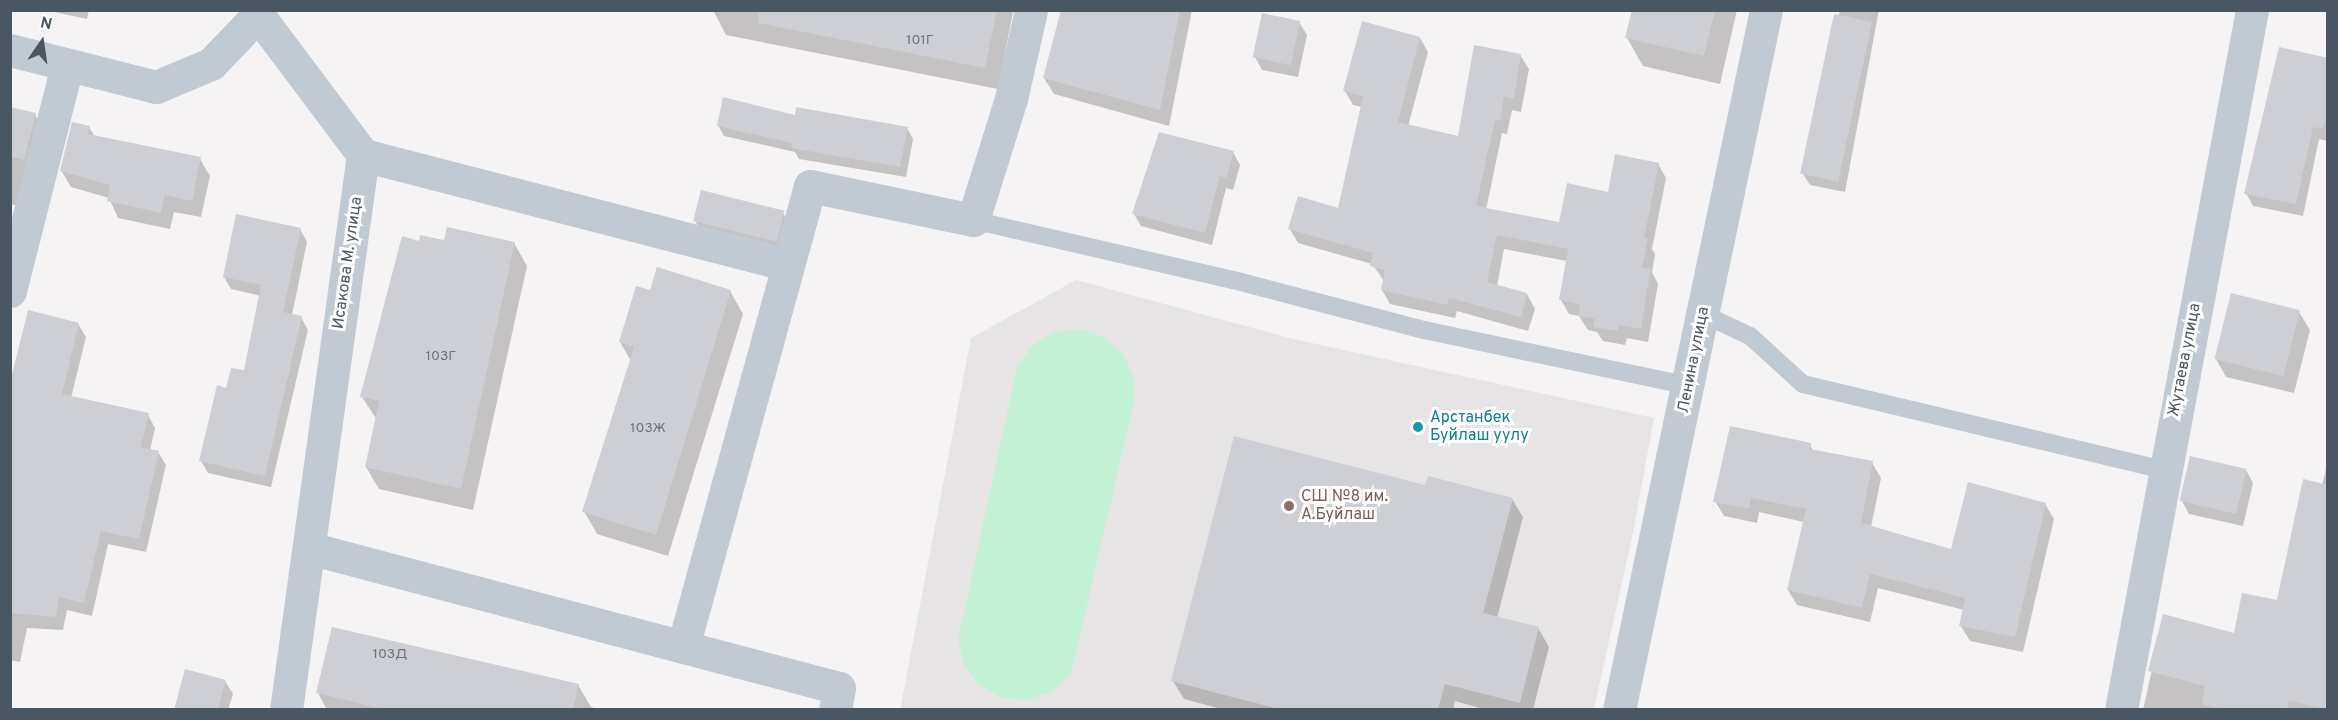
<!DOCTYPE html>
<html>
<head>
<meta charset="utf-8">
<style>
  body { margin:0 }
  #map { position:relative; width:2338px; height:720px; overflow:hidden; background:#f5f3f3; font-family:Overpass,sans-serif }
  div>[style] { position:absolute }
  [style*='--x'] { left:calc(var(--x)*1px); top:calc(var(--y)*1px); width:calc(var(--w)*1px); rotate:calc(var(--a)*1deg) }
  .education>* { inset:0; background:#e6e4e5 }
  .green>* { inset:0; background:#c3f1d5 }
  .shadow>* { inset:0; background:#0003 }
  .building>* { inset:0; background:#cdcfd5; transform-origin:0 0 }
  .service>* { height:18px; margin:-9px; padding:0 9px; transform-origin:9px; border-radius:9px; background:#c1cad2 }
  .minor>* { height:33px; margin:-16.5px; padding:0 16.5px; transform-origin:16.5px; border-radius:16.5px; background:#c1cad2 }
  .tertiary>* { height:33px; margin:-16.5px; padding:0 16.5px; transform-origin:16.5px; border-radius:16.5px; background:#c1cad2 }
  .dots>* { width:16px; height:16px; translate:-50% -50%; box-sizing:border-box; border:3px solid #fff; border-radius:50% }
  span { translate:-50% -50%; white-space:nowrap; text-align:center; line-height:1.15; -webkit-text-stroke:6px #fff; paint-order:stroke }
  .number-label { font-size:14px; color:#6b747e }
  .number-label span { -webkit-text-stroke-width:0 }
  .street-label { font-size:16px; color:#4a5661 }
  .culture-label { font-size:16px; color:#0d838f }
  .left { translate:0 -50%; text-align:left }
  .education-label { font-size:16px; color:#785e54 }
  .frame { position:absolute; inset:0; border:12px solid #4a5661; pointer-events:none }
  .north { position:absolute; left:12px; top:12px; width:60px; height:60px; -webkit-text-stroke:4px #fff; paint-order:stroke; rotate:13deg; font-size:16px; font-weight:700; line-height:24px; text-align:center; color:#4a5661 }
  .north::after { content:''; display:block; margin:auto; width:21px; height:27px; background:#4a5661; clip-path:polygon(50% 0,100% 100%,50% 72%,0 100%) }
</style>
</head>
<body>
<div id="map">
  <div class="education">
    <div style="clip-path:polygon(1076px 280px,1289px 338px,1654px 418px,1633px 533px,1594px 709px,900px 710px,971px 338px)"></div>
  </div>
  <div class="green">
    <div style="clip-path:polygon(1079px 329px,1104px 337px,1123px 354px,1134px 377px,1134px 402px,1071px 674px,1052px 692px,1027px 700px,1002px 698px,979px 685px,964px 665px,958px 640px,1017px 367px,1032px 346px,1054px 332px)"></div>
  </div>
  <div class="shadow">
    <div style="clip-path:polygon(45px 10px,89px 10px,87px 19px)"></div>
    <div style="clip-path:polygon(713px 10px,1012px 10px,1013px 12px,998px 89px,726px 35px)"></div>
    <div style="clip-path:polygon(1124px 10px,1192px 10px,1169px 126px,1054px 94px,1044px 78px)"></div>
    <div style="clip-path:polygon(1633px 10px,1737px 10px,1720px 84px,1643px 66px,1627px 38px)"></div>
    <div style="clip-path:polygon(1840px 10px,1879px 10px,1845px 192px,1810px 185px,1803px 174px)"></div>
    <div style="clip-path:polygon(1299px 22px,1307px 35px,1298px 77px,1262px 70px,1255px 57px)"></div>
    <div style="clip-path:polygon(1420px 38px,1428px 52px,1408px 126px,1459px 138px,1520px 55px,1529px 69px,1521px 112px,1512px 110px,1507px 134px,1502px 133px,1486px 210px,1560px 224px,1658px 164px,1666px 178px,1652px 249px,1655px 254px,1652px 272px,1658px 284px,1648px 342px,1627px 338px,1625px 345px,1603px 341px,1597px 332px,1588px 330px,1579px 316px,1569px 314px,1561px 300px,1567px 261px,1504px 249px,1497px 286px,1527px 294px,1535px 309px,1528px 331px,1457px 311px,1455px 318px,1390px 304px,1382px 290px,1384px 281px,1372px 264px,1298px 243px,1290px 229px,1339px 209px,1362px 107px,1353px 105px,1345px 91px)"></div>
    <div style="clip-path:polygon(2328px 60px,2328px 141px,2319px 139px,2303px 216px,2253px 206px,2246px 193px)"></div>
    <div style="clip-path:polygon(10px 109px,35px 115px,44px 132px,24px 207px,10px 204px)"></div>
    <div style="clip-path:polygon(796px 116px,907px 128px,913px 139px,906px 177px,799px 159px,795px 152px,724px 136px,718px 125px)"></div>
    <div style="clip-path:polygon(89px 127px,95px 137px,200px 159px,210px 176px,201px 217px,174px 212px,170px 229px,118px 218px,109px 198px,71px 187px,61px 170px)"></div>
    <div style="clip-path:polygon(1233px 152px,1240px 165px,1233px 190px,1226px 188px,1212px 245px,1141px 226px,1134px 214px)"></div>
    <div style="clip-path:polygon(783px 213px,789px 224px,781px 252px,702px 232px,695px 221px)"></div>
    <div style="clip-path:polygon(300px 229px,307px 242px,292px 315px,301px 317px,308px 330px,271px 487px,208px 473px,201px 461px,227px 390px,245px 372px,261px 296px,231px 289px,224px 277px)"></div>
    <div style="clip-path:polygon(445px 242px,514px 243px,527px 266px,473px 510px,379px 489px,366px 467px,377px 420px,362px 397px,420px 243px)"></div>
    <div style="clip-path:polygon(730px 291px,743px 314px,668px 556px,597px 534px,584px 511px,631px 361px,620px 342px,651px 292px)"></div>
    <div style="clip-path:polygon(2299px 312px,2310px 330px,2294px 393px,2226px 377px,2216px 359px)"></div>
    <div style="clip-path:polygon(78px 324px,86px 337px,71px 398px,148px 415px,155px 428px,150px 450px,158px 452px,166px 465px,146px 552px,108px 544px,92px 616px,67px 610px,63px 630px,27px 628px,20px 662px,10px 660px,10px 397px)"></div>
    <div style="clip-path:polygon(1810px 445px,1814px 452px,1872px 463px,1881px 478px,1871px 527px,1952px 551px,2045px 504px,2054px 519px,2023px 652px,1970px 641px,1961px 626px,1964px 610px,1878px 588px,1870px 622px,1797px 605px,1788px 590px,1804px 522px,1759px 512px,1757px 523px,1724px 516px,1715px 501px)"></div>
    <div style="clip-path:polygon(2328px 461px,2328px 710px,2143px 710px,2164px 616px,2236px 635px,2278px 602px,2322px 485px)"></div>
    <div style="clip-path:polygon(2246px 470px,2253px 483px,2243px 526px,2189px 514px,2182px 501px)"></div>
    <div style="clip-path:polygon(1426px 487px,1512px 499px,1523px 517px,1497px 618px,1538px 628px,1549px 647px,1533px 710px,1487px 710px,1455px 701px,1453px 710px,1225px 710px,1184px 699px,1173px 681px)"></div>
    <div style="clip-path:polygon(225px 681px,233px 694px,228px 710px,175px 710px)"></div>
    <div style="clip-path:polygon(578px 685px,591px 707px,602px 710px,327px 710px,318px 693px)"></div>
  </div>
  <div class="building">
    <div style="clip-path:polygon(759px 10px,997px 10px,985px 68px,758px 23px)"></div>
    <div style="clip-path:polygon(1061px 10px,1180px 10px,1160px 110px,1043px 78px)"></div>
    <div style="clip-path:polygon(1632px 10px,1715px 10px,1704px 56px,1625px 38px)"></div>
    <div style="left:1262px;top:13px;width:39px;height:45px;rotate:12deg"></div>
    <div style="left:1834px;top:14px;width:39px;height:163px;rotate:12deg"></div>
    <div style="clip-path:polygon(1362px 21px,1420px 37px,1398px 122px,1458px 136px,1474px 45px,1521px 54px,1514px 99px,1504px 97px,1500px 121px,1495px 120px,1476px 206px,1559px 222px,1567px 183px,1608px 192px,1615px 154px,1659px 163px,1644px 238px,1648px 239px,1642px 267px,1651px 268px,1641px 329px,1619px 325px,1618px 331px,1593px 327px,1595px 319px,1578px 316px,1580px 304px,1559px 300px,1568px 249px,1497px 235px,1487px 282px,1527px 293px,1521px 317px,1449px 298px,1447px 305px,1381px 290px,1385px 270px,1370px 266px,1373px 253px,1288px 229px,1298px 196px,1338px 208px,1363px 96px,1343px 91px)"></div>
    <div style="clip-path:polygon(2279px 47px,2328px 58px,2328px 108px,2323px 129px,2313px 127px,2296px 204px,2244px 194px)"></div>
    <div style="clip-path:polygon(723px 97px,795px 115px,796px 107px,908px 127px,900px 167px,791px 148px,792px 143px,717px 126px)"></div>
    <div style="clip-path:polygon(10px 107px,36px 113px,24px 160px,10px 156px)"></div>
    <div style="clip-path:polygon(72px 122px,90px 126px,88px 134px,201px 157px,192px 201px,165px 195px,161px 213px,107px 201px,110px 185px,60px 171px)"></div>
    <div style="clip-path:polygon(1159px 132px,1234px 151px,1226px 178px,1220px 176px,1205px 233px,1132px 214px)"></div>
    <div style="left:701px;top:190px;width:86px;height:32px;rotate:14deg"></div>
    <div style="clip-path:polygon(236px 214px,301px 228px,283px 312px,302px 316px,265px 476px,199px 461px,217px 385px,226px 388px,231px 368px,244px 370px,261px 285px,223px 277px)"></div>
    <div style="clip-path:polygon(447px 227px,515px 242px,461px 489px,365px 467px,379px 401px,360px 397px,402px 236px,419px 241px,420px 235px,444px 240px)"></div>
    <div style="clip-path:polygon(657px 267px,731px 290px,656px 535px,582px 512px,634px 347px,619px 342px,636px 286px,650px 290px)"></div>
    <div style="left:2231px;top:293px;width:71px;height:68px;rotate:14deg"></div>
    <div style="clip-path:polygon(28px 310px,79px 323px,62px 394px,149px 413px,141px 447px,159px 451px,139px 539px,101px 531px,84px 603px,59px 597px,56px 617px,10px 613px,10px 382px)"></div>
    <div style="clip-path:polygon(1730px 426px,1811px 443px,1810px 449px,1873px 461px,1861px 523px,1951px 549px,1968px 482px,2046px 503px,2015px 637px,1959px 626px,1965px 598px,1870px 574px,1862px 608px,1787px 590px,1806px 509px,1751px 498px,1749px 508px,1713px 502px)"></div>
    <div style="clip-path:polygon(1234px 436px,1425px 485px,1428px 476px,1513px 498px,1483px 613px,1539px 627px,1520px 703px,1445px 684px,1438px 710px,1283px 710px,1171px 681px)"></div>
    <div style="left:2190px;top:456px;width:58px;height:46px;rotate:13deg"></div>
    <div style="clip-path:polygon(2303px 479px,2328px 485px,2328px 709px,2289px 701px,2287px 710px,2227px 710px,2202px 704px,2205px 686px,2148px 671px,2163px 614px,2234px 633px,2242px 593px,2277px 600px)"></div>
    <div style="clip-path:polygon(332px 627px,579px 684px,573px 710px,387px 710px,316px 693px)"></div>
    <div style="clip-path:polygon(185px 669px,226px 680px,218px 710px,174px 710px)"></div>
  </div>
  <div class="service">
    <div style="--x:973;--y:220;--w:275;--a:13"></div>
    <div style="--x:1241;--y:282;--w:189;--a:14.7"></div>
    <div style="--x:1424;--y:330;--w:271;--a:11.9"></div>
    <div style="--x:1703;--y:314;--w:52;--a:25.1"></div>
    <div style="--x:1750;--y:336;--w:72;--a:42.2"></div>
    <div style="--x:1803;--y:384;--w:371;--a:13.4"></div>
  </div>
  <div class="minor">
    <div style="--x:10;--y:50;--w:151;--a:14.2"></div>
    <div style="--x:156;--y:87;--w:60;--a:-22.7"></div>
    <div style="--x:211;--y:64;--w:68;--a:-46.2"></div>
    <div style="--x:363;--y:155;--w:439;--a:14.5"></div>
    <div style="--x:10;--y:291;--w:233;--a:-75.8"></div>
    <div style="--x:309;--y:548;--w:548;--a:14.8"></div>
    <div style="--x:839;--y:688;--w:22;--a:100"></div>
    <div style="--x:683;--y:647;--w:478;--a:-74.6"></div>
    <div style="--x:810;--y:186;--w:167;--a:11.8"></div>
    <div style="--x:973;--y:220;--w:127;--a:-72.6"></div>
    <div style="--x:1011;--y:99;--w:91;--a:-77.3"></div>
    <div style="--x:1619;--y:710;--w:715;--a:-78.14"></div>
    <div style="--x:2121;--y:710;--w:712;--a:-79.4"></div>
  </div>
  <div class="tertiary">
    <div style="--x:259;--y:10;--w:5;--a:101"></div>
    <div style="--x:258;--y:15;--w:175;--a:53.1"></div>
    <div style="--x:363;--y:155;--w:560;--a:97.9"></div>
  </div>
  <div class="dots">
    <div style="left:1418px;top:427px;background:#0f9aa8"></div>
    <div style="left:1289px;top:506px;background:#8d6e63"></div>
  </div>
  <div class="number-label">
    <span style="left:920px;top:41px">101Г</span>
    <span style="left:441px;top:357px">103Г</span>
    <span style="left:648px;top:429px">103Ж</span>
    <span style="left:390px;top:655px">103Д</span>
  </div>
  <div class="street-label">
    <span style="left:348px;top:263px;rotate:-82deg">Исакова М. улица</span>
    <span style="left:1694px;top:360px;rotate:-79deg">Ленина улица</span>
    <span style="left:2185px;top:360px;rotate:-79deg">Жутаева улица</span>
  </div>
  <div class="culture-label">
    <span class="left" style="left:1430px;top:427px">Арстанбек<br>Буйлаш уулу</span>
  </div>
  <div class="education-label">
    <span class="left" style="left:1301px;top:506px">СШ №8 им.<br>А.Буйлаш</span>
  </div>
  <div class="frame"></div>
  <div class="north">N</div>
</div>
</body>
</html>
